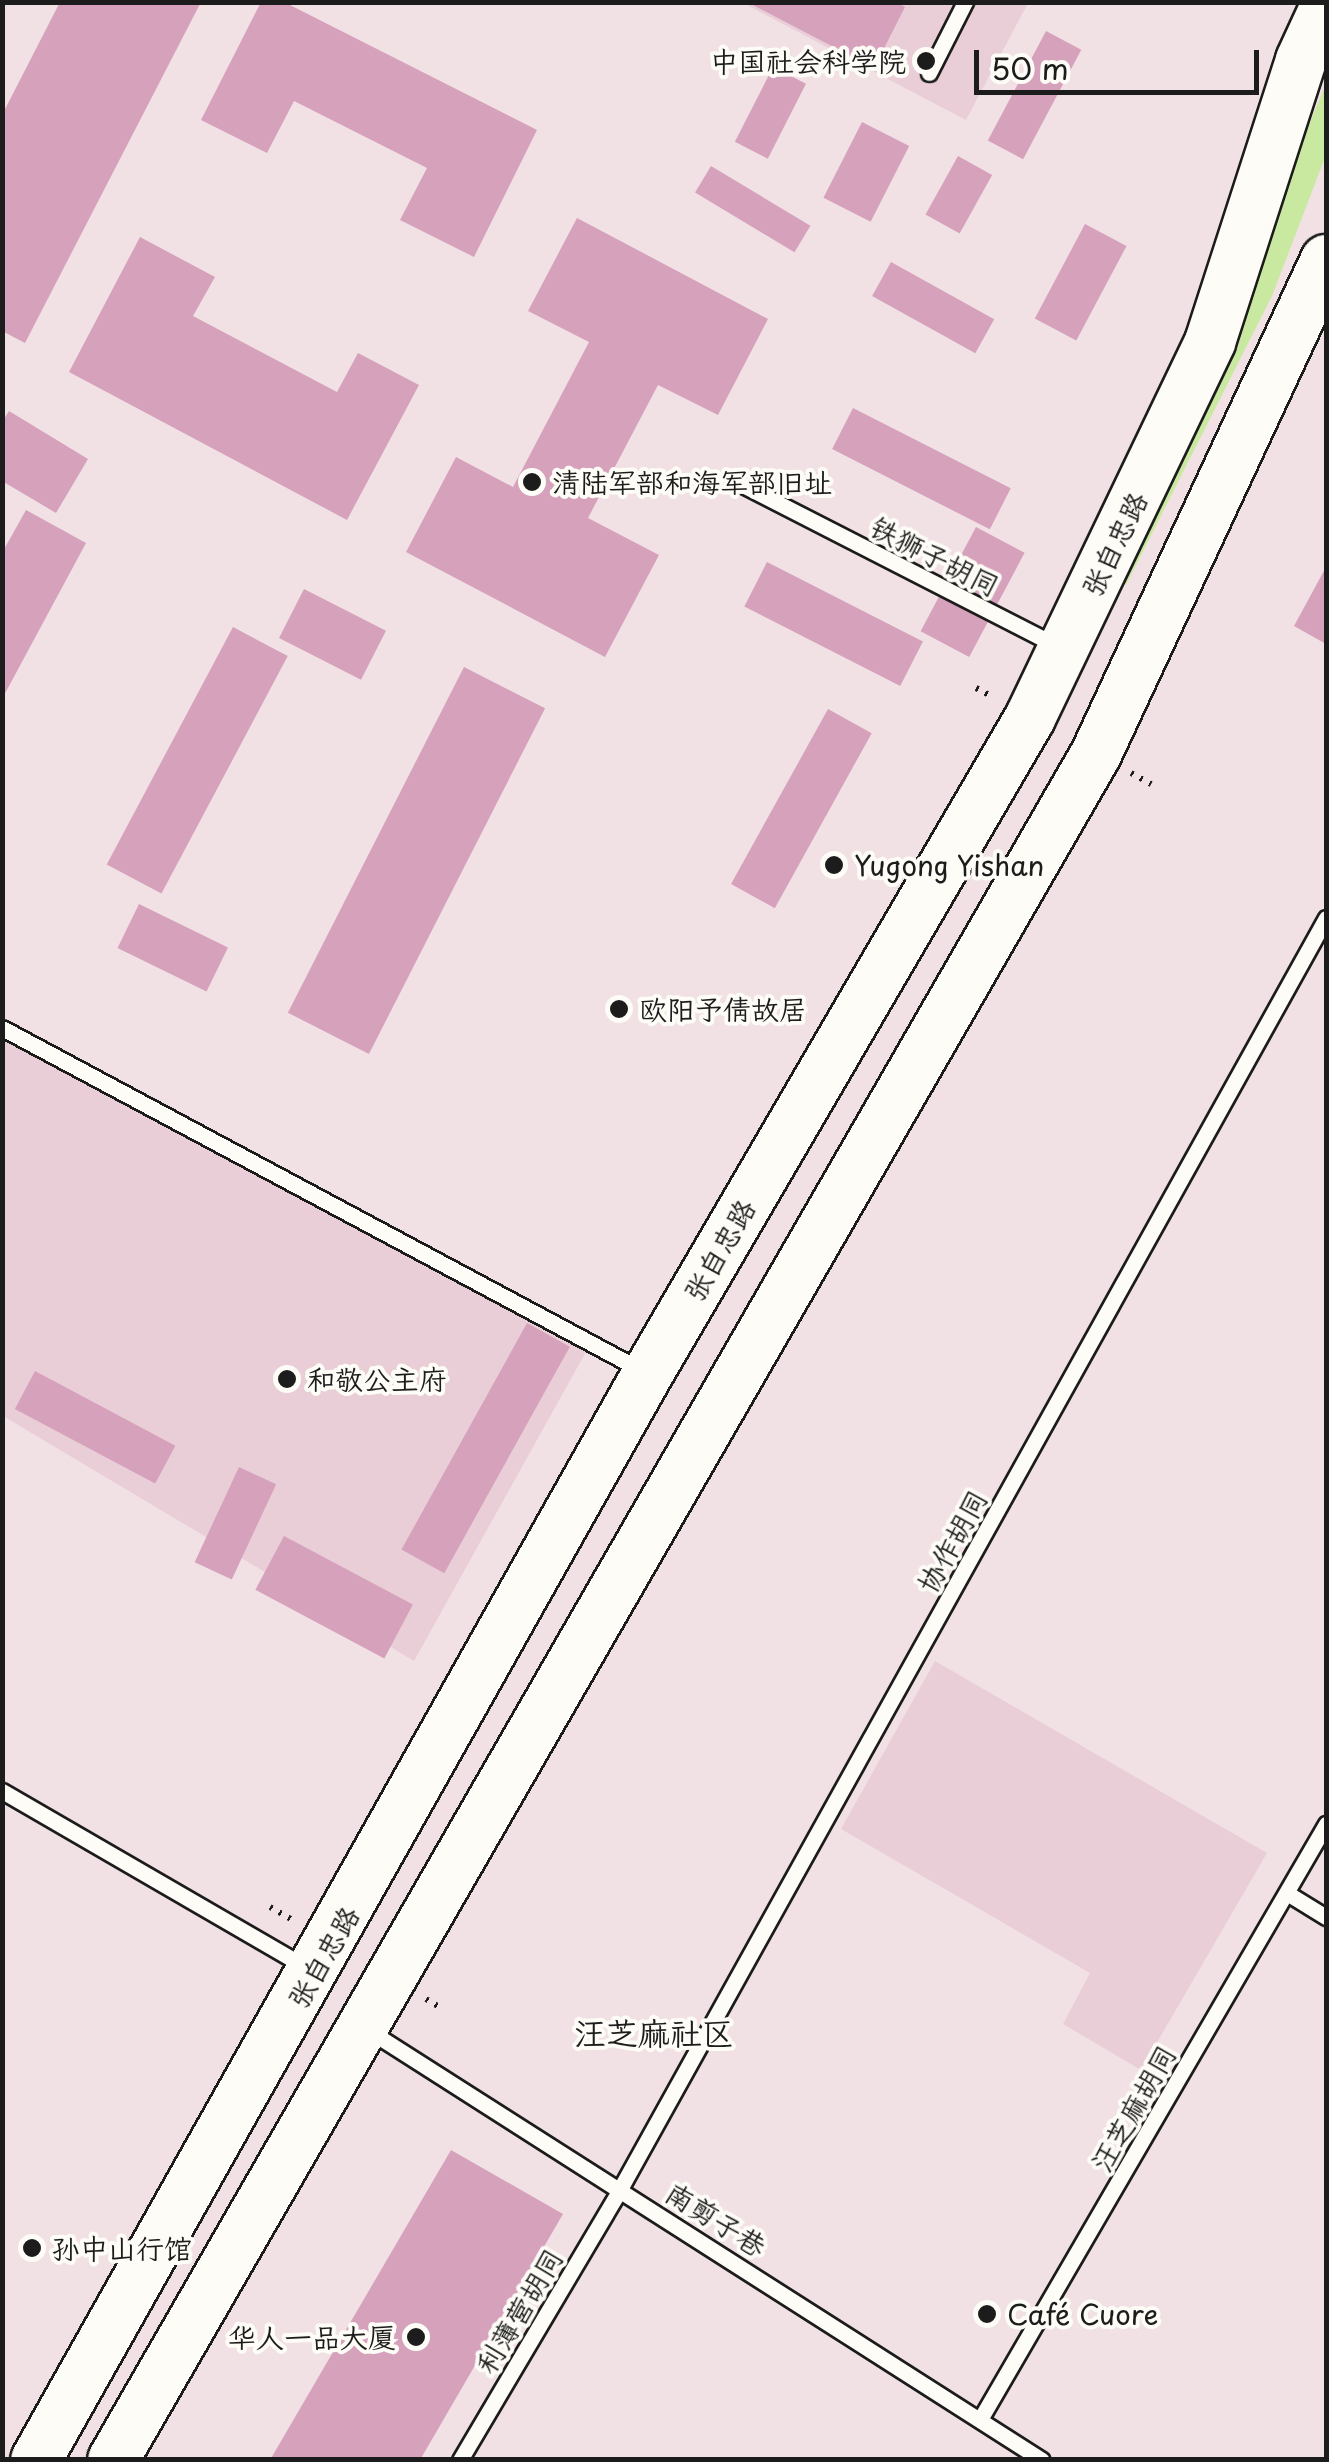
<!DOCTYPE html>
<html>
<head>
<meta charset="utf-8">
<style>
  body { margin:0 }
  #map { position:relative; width:1329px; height:2462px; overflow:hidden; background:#f1e1e5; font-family:"Playpen Sans","LXGW WenKai TC",sans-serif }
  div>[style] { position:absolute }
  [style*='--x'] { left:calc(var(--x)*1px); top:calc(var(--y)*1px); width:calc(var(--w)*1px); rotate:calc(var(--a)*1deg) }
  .built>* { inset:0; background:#e9ced8 }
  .green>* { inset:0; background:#cae9a0 }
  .building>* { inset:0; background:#d6a1bb; transform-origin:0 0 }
  .path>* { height:6px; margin-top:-3px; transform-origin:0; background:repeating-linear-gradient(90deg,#1c1c1c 0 2.5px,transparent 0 10.5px) }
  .roads { filter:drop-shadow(2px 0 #1c1c1c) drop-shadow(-2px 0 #1c1c1c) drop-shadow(0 2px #1c1c1c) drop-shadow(0 -2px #1c1c1c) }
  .service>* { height:15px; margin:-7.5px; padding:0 7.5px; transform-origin:7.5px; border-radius:7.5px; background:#fdfcf7 }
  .primary>* { height:50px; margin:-25px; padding:0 25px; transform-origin:25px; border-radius:25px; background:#fdfcf7 }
  .dots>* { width:28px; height:28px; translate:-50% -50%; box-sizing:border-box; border:5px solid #fdfcf7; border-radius:50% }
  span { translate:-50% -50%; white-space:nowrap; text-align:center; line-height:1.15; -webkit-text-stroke:8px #fdfcf7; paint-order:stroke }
  .poi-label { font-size:28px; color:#1c1c1c }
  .right { translate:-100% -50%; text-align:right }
  .left { translate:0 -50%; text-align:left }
  .street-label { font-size:28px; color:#1c1c1c }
  .quarter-label { font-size:32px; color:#1c1c1c }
  .frame { position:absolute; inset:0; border:5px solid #1c1c1c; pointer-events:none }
  .scale { position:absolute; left:974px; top:50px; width:285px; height:45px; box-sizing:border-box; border:5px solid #1c1c1c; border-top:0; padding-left:12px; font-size:30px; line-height:35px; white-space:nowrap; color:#1c1c1c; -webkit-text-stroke:8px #fdfcf7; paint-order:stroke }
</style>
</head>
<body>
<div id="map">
  <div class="built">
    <div style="clip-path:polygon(743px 3px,1028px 3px,966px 120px)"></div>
    <div style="clip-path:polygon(2px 1024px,592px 1341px,414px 1661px,3px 1416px)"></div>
    <div style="clip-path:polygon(935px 1661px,1267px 1853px,1141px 2070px,1063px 2024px,1090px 1973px,841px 1829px)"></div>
  </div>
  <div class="green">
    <div style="clip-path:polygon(1326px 84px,1326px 155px,1272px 296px,1126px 585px,1118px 577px)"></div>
  </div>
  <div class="building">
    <div style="clip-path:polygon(60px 2px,201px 2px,25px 343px,2px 331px,2px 115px)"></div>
    <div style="clip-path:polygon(261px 2px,284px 2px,537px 130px,474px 257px,400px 220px,427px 168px,294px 101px,267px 153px,201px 120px)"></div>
    <div style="clip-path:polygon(747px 2px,896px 2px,905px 7px,874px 68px)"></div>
    <div style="left:1046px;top:31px;width:40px;height:124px;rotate:28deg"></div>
    <div style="left:773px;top:67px;width:37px;height:84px;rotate:27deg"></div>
    <div style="left:862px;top:122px;width:53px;height:85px;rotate:27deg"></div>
    <div style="left:958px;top:156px;width:39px;height:67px;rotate:29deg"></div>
    <div style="left:711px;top:166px;width:116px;height:31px;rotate:31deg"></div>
    <div style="clip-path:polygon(577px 218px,768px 319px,718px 415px,658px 385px,588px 518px,659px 555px,605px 657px,406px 552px,456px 457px,513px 487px,589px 342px,528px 311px)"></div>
    <div style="left:1085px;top:224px;width:47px;height:107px;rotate:28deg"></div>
    <div style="clip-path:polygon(140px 237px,215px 277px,193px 316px,337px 392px,358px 353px,419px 385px,347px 520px,69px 372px)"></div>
    <div style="left:891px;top:262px;width:118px;height:39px;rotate:29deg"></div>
    <div style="left:853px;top:408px;width:177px;height:46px;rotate:27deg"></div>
    <div style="clip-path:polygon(9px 411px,88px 459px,56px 513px,2px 481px,2px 422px)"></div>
    <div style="clip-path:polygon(26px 510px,86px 543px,2px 699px,2px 553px)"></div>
    <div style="left:976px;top:527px;width:55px;height:118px;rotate:28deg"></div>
    <div style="left:767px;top:562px;width:175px;height:50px;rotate:27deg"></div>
    <div style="clip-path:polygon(1326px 567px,1326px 644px,1294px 626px)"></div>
    <div style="left:304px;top:589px;width:92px;height:55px;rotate:27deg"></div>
    <div style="left:233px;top:627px;width:62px;height:269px;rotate:28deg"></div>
    <div style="left:464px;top:667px;width:91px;height:388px;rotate:27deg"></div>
    <div style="left:828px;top:709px;width:50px;height:200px;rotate:29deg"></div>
    <div style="left:139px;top:904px;width:99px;height:49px;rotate:26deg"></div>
    <div style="left:527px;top:1323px;width:49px;height:259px;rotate:29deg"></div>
    <div style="left:35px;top:1371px;width:159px;height:43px;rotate:28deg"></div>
    <div style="left:239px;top:1467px;width:41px;height:105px;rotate:25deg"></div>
    <div style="left:284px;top:1536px;width:146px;height:61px;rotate:28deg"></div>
    <div style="clip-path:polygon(451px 2150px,563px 2214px,420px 2460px,270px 2460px)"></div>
  </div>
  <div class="path">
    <div style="--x:976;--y:688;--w:19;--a:28"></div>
    <div style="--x:1131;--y:773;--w:23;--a:29"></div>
    <div style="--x:270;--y:1907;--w:24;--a:30"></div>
    <div style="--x:426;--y:1999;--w:17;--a:31"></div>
  </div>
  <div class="roads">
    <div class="service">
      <div style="--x:929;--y:73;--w:80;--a:-63.1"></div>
      <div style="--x:731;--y:479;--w:364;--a:27.1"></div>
      <div style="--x:2;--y:1028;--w:727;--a:28.15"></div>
      <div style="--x:2;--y:1791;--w:353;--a:30.1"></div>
      <div style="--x:1287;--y:1893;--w:46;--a:31.6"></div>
      <div style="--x:368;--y:2030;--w:799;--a:32.54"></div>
      <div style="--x:982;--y:2416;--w:685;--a:-59.84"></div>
      <div style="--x:460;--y:2460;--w:315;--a:-59.4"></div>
      <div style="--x:620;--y:2189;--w:1454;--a:-60.95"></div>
    </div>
    <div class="primary">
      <div style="--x:36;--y:2460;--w:1247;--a:-60.62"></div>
      <div style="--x:648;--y:1373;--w:758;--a:-59.75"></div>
      <div style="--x:1030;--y:718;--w:417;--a:-64.4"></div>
      <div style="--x:1210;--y:342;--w:296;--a:-72.1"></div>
      <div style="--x:1301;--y:60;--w:60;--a:-65.2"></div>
      <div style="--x:113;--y:2460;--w:1969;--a:-60.05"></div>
      <div style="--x:1096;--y:754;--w:545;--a:-65.03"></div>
    </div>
  </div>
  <div class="dots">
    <div style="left:926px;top:61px;background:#1c1c1c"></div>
    <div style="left:532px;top:482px;background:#1c1c1c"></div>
    <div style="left:834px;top:865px;background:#1c1c1c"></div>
    <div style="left:619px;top:1009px;background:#1c1c1c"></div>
    <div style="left:287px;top:1379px;background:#1c1c1c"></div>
    <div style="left:32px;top:2248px;background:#1c1c1c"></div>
    <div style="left:987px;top:2314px;background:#1c1c1c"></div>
    <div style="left:416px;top:2337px;background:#1c1c1c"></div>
  </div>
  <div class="poi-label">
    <span class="right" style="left:906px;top:61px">中国社会科学院</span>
    <span class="left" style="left:552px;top:482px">清陆军部和海军部旧址</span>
    <span class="left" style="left:854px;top:865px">Yugong Yishan</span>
    <span class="left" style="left:639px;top:1009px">欧阳予倩故居</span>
    <span class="left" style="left:307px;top:1379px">和敬公主府</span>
    <span class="left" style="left:52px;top:2248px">孙中山行馆</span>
    <span class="left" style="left:1007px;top:2314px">Café Cuore</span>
    <span class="right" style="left:396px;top:2337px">华人一品大厦</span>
  </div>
  <div class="street-label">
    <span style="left:1114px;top:544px;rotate:-64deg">张自忠路</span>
    <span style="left:935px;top:556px;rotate:27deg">铁狮子胡同</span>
    <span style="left:719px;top:1250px;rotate:-60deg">张自忠路</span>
    <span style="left:952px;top:1541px;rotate:-61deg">协作胡同</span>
    <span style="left:323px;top:1957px;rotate:-60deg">张自忠路</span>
    <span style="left:1133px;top:2108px;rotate:-60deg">汪芝麻胡同</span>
    <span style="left:716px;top:2219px;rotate:32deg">南剪子巷</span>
    <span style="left:519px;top:2311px;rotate:-59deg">利薄营胡同</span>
  </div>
  <div class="quarter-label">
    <span style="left:654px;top:2032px">汪芝麻社区</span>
  </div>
  <div class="frame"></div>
  <div class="scale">50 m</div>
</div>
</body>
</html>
